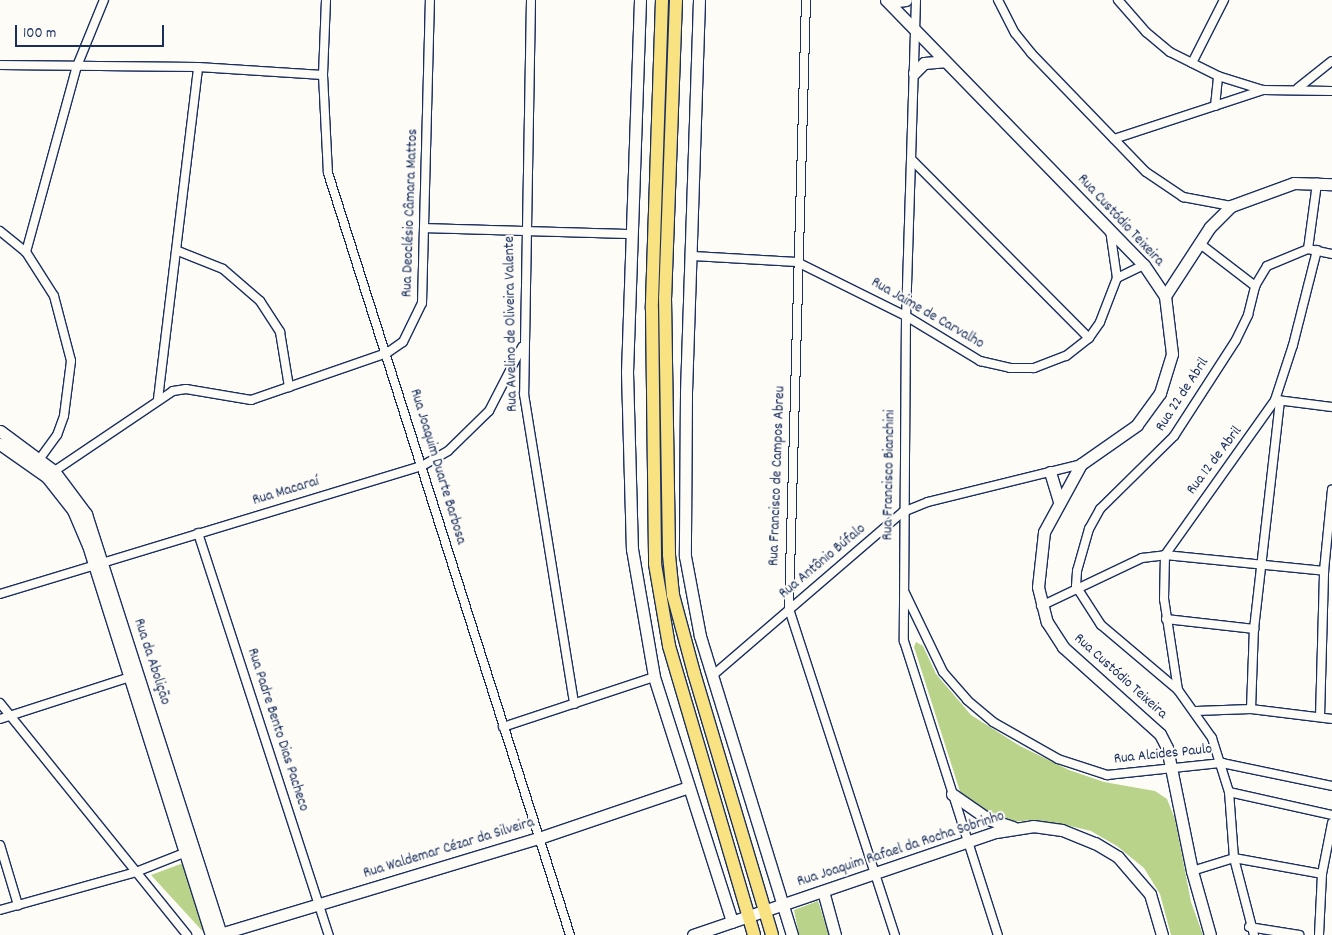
<!DOCTYPE html>
<html>
<head>
<meta charset="utf-8">
<style>
  body { margin:0 }
  #map { position:relative; width:1332px; height:935px; overflow:hidden; background:#fdfcf7; font-family:Dekko,sans-serif }
  div>[style] { position:absolute }
  [style*='--x'] { left:calc(var(--x)*1px); top:calc(var(--y)*1px); width:calc(var(--w)*1px); rotate:calc(var(--a)*1deg) }
  .green>* { inset:0; background:#bad38a }
  .roads { filter:drop-shadow(1px 0 #1b2f5e) drop-shadow(-1px 0 #1b2f5e) drop-shadow(0 1px #1b2f5e) drop-shadow(0 -1px #1b2f5e) }
  .street>* { height:8px; margin:-4px; padding:0 4px; transform-origin:4px; border-radius:4px; background:#fdfcf7 }
  .secondary>* { height:11px; margin:-5.5px; padding:0 5.5px; transform-origin:5.5px; border-radius:5.5px; background:#fdfcf7 }
  .primary>* { height:12px; margin:-6px; padding:0 6px; transform-origin:6px; border-radius:6px; background:#f8e281 }
  span { translate:-50% -50%; white-space:nowrap; text-align:center; line-height:1.15; -webkit-text-stroke:4px #fdfcf7; paint-order:stroke }
  .street-label { font-size:15px; color:#1b2f5e }
  .scale { position:absolute; left:15px; top:25px; width:149px; height:22px; box-sizing:border-box; border:2px solid #1b2f5e; border-top:0; padding-left:6px; font-size:15px; line-height:18px; white-space:nowrap; color:#1b2f5e; -webkit-text-stroke:4px #fdfcf7; paint-order:stroke }
</style>
</head>
<body>
<div id="map">
  <div class="green">
    <div style="clip-path:polygon(916px 642px,923px 646px,936px 674px,971px 715px,1020px 746px,1069px 770px,1104px 782px,1155px 791px,1167px 799px,1175px 819px,1191px 902px,1203px 935px,1171px 935px,1160px 894px,1144px 868px,1117px 846px,1091px 831px,1062px 824px,1034px 820px,995px 823px,963px 801px,914px 647px)"></div>
    <div style="clip-path:polygon(186px 862px,206px 935px,151px 875px)"></div>
    <div style="clip-path:polygon(818px 901px,829px 935px,799px 935px,794px 910px)"></div>
  </div>
  <div class="roads">
    <div class="street">
      <div style="--x:326;--y:0;--w:75;--a:92.3"></div>
      <div style="--x:323;--y:75;--w:98;--a:87.1"></div>
      <div style="--x:328;--y:173;--w:800;--a:72.38"></div>
      <div style="--x:531;--y:0;--w:394;--a:91"></div>
      <div style="--x:524;--y:394;--w:314;--a:80.8"></div>
      <div style="--x:806;--y:0;--w:609;--a:91.6"></div>
      <div style="--x:789;--y:609;--w:343;--a:72"></div>
      <div style="--x:916;--y:0;--w:316;--a:91.8"></div>
      <div style="--x:906;--y:316;--w:325;--a:90.4"></div>
      <div style="--x:904;--y:641;--w:309;--a:72.3"></div>
      <div style="--x:998;--y:0;--w:37;--a:63"></div>
      <div style="--x:1015;--y:33;--w:26;--a:51"></div>
      <div style="--x:1031;--y:53;--w:165;--a:46"></div>
      <div style="--x:1146;--y:172;--w:45;--a:34"></div>
      <div style="--x:1183;--y:197;--w:49;--a:10.6"></div>
      <div style="--x:1118;--y:0;--w:43;--a:48.8"></div>
      <div style="--x:1146;--y:32;--w:31;--a:40"></div>
      <div style="--x:1170;--y:52;--w:54;--a:26.6"></div>
      <div style="--x:1218;--y:76;--w:47;--a:17.3"></div>
      <div style="--x:1192;--y:63;--w:71;--a:-63.1"></div>
      <div style="--x:0;--y:65;--w:198;--a:0.6"></div>
      <div style="--x:198;--y:67;--w:125;--a:3.7"></div>
      <div style="--x:1298;--y:88;--w:43;--a:-38.5"></div>
      <div style="--x:1215;--y:106;--w:30;--a:-84"></div>
      <div style="--x:1114;--y:139;--w:157;--a:-18.2"></div>
      <div style="--x:1263;--y:90;--w:69;--a:0.8"></div>
      <div style="--x:912;--y:160;--w:251;--a:45.2"></div>
      <div style="--x:426;--y:228;--w:206;--a:1.7"></div>
      <div style="--x:0;--y:231;--w:33;--a:39"></div>
      <div style="--x:26;--y:252;--w:52;--a:57.5"></div>
      <div style="--x:54;--y:296;--w:67;--a:75.3"></div>
      <div style="--x:71;--y:361;--w:55;--a:97.3"></div>
      <div style="--x:64;--y:416;--w:20;--a:110"></div>
      <div style="--x:57;--y:435;--w:34;--a:126"></div>
      <div style="--x:1199;--y:243;--w:71;--a:37.5"></div>
      <div style="--x:1308;--y:249;--w:67;--a:-82.2"></div>
      <div style="--x:178;--y:251;--w:48;--a:21.8"></div>
      <div style="--x:223;--y:269;--w:49;--a:40.9"></div>
      <div style="--x:260;--y:301;--w:37;--a:57"></div>
      <div style="--x:280;--y:332;--w:56;--a:80.7"></div>
      <div style="--x:26;--y:252;--w:193;--a:-74.7"></div>
      <div style="--x:77;--y:66;--w:71;--a:-67.8"></div>
      <div style="--x:693;--y:256;--w:104;--a:3.3"></div>
      <div style="--x:797;--y:262;--w:122;--a:26.4"></div>
      <div style="--x:906;--y:316;--w:87;--a:31.3"></div>
      <div style="--x:980;--y:361;--w:31;--a:13"></div>
      <div style="--x:1010;--y:368;--w:24;--a:0"></div>
      <div style="--x:1034;--y:368;--w:34;--a:-21"></div>
      <div style="--x:1066;--y:356;--w:29;--a:-38"></div>
      <div style="--x:1089;--y:338;--w:19;--a:-55"></div>
      <div style="--x:1100;--y:322;--w:47;--a:-68.9"></div>
      <div style="--x:1117;--y:278;--w:49;--a:-98.3"></div>
      <div style="--x:1117;--y:278;--w:30;--a:-26"></div>
      <div style="--x:158;--y:399;--w:334;--a:-83.1"></div>
      <div style="--x:1277;--y:400;--w:55;--a:7.3"></div>
      <div style="--x:50;--y:474;--w:148;--a:-34"></div>
      <div style="--x:173;--y:391;--w:13;--a:-9"></div>
      <div style="--x:186;--y:389;--w:66;--a:9.6"></div>
      <div style="--x:251;--y:400;--w:144;--a:-19.1"></div>
      <div style="--x:387;--y:353;--w:19;--a:-35"></div>
      <div style="--x:403;--y:342;--w:43;--a:-64"></div>
      <div style="--x:422;--y:303;--w:303;--a:-88.5"></div>
      <div style="--x:198;--y:533;--w:423;--a:72"></div>
      <div style="--x:905;--y:593;--w:88;--a:64.3"></div>
      <div style="--x:943;--y:672;--w:37;--a:49"></div>
      <div style="--x:967;--y:700;--w:34;--a:40"></div>
      <div style="--x:993;--y:722;--w:75;--a:29.6"></div>
      <div style="--x:1058;--y:759;--w:52;--a:18.1"></div>
      <div style="--x:1107;--y:775;--w:116;--a:-6"></div>
      <div style="--x:1222;--y:763;--w:112;--a:11.8"></div>
      <div style="--x:0;--y:594;--w:441;--a:-16.9"></div>
      <div style="--x:422;--y:466;--w:30;--a:-30"></div>
      <div style="--x:448;--y:451;--w:57;--a:-44.3"></div>
      <div style="--x:489;--y:411;--w:72;--a:-62.7"></div>
      <div style="--x:1041;--y:606;--w:112;--a:-25.4"></div>
      <div style="--x:1142;--y:558;--w:23;--a:-7"></div>
      <div style="--x:1165;--y:555;--w:160;--a:5.7"></div>
      <div style="--x:1166;--y:619;--w:89;--a:6.5"></div>
      <div style="--x:712;--y:676;--w:252;--a:-40.7"></div>
      <div style="--x:903;--y:512;--w:27;--a:-22"></div>
      <div style="--x:928;--y:502;--w:158;--a:-13.9"></div>
      <div style="--x:1178;--y:690;--w:92;--a:-98.7"></div>
      <div style="--x:1164;--y:599;--w:44;--a:-88.7"></div>
      <div style="--x:1165;--y:555;--w:190;--a:-54.6"></div>
      <div style="--x:1275;--y:400;--w:58;--a:-71.9"></div>
      <div style="--x:1293;--y:345;--w:98;--a:-75.8"></div>
      <div style="--x:0;--y:703;--w:298;--a:51.1"></div>
      <div style="--x:1251;--y:709;--w:80;--a:-87.9"></div>
      <div style="--x:1254;--y:629;--w:230;--a:-83.5"></div>
      <div style="--x:1196;--y:711;--w:55;--a:-2.1"></div>
      <div style="--x:1251;--y:709;--w:82;--a:7"></div>
      <div style="--x:1320;--y:717;--w:146;--a:-88.4"></div>
      <div style="--x:1324;--y:571;--w:82;--a:-84.4"></div>
      <div style="--x:0;--y:719;--w:140;--a:-17.9"></div>
      <div style="--x:503;--y:727;--w:159;--a:-18.3"></div>
      <div style="--x:1229;--y:792;--w:106;--a:12.6"></div>
      <div style="--x:0;--y:845;--w:63;--a:73.3"></div>
      <div style="--x:1192;--y:871;--w:44;--a:-17.2"></div>
      <div style="--x:1234;--y:858;--w:89;--a:10.3"></div>
      <div style="--x:0;--y:910;--w:141;--a:-15.6"></div>
      <div style="--x:136;--y:872;--w:52;--a:-21.6"></div>
      <div style="--x:1249;--y:927;--w:51;--a:9.1"></div>
      <div style="--x:1254;--y:935;--w:80;--a:-104.6"></div>
      <div style="--x:1234;--y:858;--w:66;--a:-94.3"></div>
      <div style="--x:1229;--y:792;--w:57;--a:-107.5"></div>
      <div style="--x:1212;--y:738;--w:59;--a:-125.3"></div>
      <div style="--x:1178;--y:690;--w:101;--a:-139.8"></div>
      <div style="--x:1101;--y:625;--w:46;--a:-122.7"></div>
      <div style="--x:1076;--y:586;--w:15;--a:-86"></div>
      <div style="--x:1077;--y:571;--w:44;--a:-74.1"></div>
      <div style="--x:1089;--y:529;--w:23;--a:-61"></div>
      <div style="--x:1100;--y:509;--w:104;--a:-44.6"></div>
      <div style="--x:1174;--y:436;--w:114;--a:-57.1"></div>
      <div style="--x:1236;--y:340;--w:28;--a:-64"></div>
      <div style="--x:1248;--y:315;--w:30;--a:-76"></div>
      <div style="--x:1255;--y:286;--w:23;--a:-59"></div>
      <div style="--x:1267;--y:266;--w:44;--a:-22.5"></div>
      <div style="--x:1308;--y:249;--w:25;--a:12"></div>
      <div style="--x:1319;--y:935;--w:61;--a:-87.2"></div>
      <div style="--x:1322;--y:874;--w:52;--a:-78.9"></div>
    </div>
    <div class="secondary">
      <div style="--x:640;--y:0;--w:372;--a:92"></div>
      <div style="--x:627;--y:372;--w:177;--a:88.4"></div>
      <div style="--x:632;--y:549;--w:130;--a:80.2"></div>
      <div style="--x:654;--y:677;--w:257;--a:72.3"></div>
      <div style="--x:699;--y:0;--w:394;--a:91.9"></div>
      <div style="--x:686;--y:394;--w:162;--a:90.4"></div>
      <div style="--x:685;--y:556;--w:81;--a:79.4"></div>
      <div style="--x:700;--y:636;--w:313;--a:72.9"></div>
      <div style="--x:886;--y:0;--w:370;--a:45.8"></div>
      <div style="--x:1144;--y:265;--w:37;--a:56"></div>
      <div style="--x:1165;--y:296;--w:58;--a:83.1"></div>
      <div style="--x:1172;--y:354;--w:41;--a:107.1"></div>
      <div style="--x:1160;--y:393;--w:39;--a:126"></div>
      <div style="--x:1137;--y:425;--w:68;--a:145.1"></div>
      <div style="--x:1081;--y:464;--w:77;--a:118.6"></div>
      <div style="--x:1044;--y:532;--w:55;--a:96.2"></div>
      <div style="--x:1038;--y:587;--w:36;--a:76"></div>
      <div style="--x:1047;--y:622;--w:30;--a:57"></div>
      <div style="--x:1063;--y:647;--w:130;--a:41.9"></div>
      <div style="--x:1160;--y:734;--w:16;--a:63"></div>
      <div style="--x:1167;--y:748;--w:126;--a:78.5"></div>
      <div style="--x:1192;--y:871;--w:66;--a:74.3"></div>
      <div style="--x:889;--y:2;--w:17;--a:-7"></div>
      <div style="--x:914;--y:73;--w:14;--a:-45"></div>
      <div style="--x:924;--y:63;--w:21;--a:-5"></div>
      <div style="--x:1165;--y:296;--w:82;--a:-56.9"></div>
      <div style="--x:1210;--y:227;--w:30;--a:-45"></div>
      <div style="--x:1231;--y:206;--w:67;--a:-20.1"></div>
      <div style="--x:1294;--y:183;--w:38;--a:2"></div>
      <div style="--x:0;--y:431;--w:67;--a:36.5"></div>
      <div style="--x:54;--y:471;--w:54;--a:53.3"></div>
      <div style="--x:86;--y:514;--w:442;--a:72.2"></div>
      <div style="--x:0;--y:444;--w:57;--a:35.1"></div>
      <div style="--x:47;--y:477;--w:42;--a:51.8"></div>
      <div style="--x:73;--y:510;--w:38;--a:67"></div>
      <div style="--x:88;--y:545;--w:409;--a:72.5"></div>
      <div style="--x:1050;--y:472;--w:30;--a:73"></div>
      <div style="--x:952;--y:794;--w:44;--a:34.8"></div>
      <div style="--x:988;--y:819;--w:26;--a:18"></div>
      <div style="--x:823;--y:891;--w:46;--a:74.7"></div>
      <div style="--x:217;--y:935;--w:336;--a:-16.8"></div>
      <div style="--x:539;--y:838;--w:158;--a:-18.8"></div>
      <div style="--x:693;--y:935;--w:320;--a:-18.8"></div>
      <div style="--x:996;--y:832;--w:37;--a:-9"></div>
      <div style="--x:1033;--y:826;--w:29;--a:8"></div>
      <div style="--x:1062;--y:830;--w:35;--a:22"></div>
      <div style="--x:1095;--y:843;--w:27;--a:31"></div>
      <div style="--x:1118;--y:857;--w:49;--a:49.1"></div>
      <div style="--x:1150;--y:894;--w:43;--a:73.7"></div>
    </div>
    <div class="primary">
      <div style="--x:662;--y:0;--w:309;--a:91.9"></div>
      <div style="--x:652;--y:309;--w:255;--a:89.3"></div>
      <div style="--x:655;--y:564;--w:83;--a:80.3"></div>
      <div style="--x:669;--y:646;--w:301;--a:73.6"></div>
      <div style="--x:676;--y:0;--w:298;--a:92.1"></div>
      <div style="--x:665;--y:298;--w:257;--a:89.1"></div>
      <div style="--x:669;--y:555;--w:40;--a:84.3"></div>
      <div style="--x:673;--y:595;--w:81;--a:74.9"></div>
      <div style="--x:694;--y:673;--w:273;--a:73.4"></div>
    </div>
  </div>
  <div class="street-label">
    <span style="left:411px;top:213px;rotate:-88deg">Rua Deoclésio Câmara Mattos</span>
    <span style="left:1120px;top:221px;rotate:47deg">Rua Custódio Teixeira</span>
    <span style="left:927px;top:314px;rotate:30deg">Rua Jaime de Carvalho</span>
    <span style="left:512px;top:324px;rotate:-91deg">Rua Avelino de Oliveira Valente</span>
    <span style="left:1183px;top:395px;rotate:-57deg">Rua 22 de Abril</span>
    <span style="left:1215px;top:461px;rotate:-53deg">Rua 12 de Abril</span>
    <span style="left:437px;top:467px;rotate:73deg">Rua Joaquim Duarte Barbosa</span>
    <span style="left:890px;top:475px;rotate:-89deg">Rua Francisco Bianchini</span>
    <span style="left:778px;top:476px;rotate:-88deg">Rua Francisco de Campos Abreu</span>
    <span style="left:286px;top:492px;rotate:-17deg">Rua Macaraí</span>
    <span style="left:823px;top:562px;rotate:-40deg">Rua Antônio Búfalo</span>
    <span style="left:151px;top:662px;rotate:72deg">Rua da Abolição</span>
    <span style="left:1120px;top:677px;rotate:42deg">Rua Custódio Teixeira</span>
    <span style="left:277px;top:730px;rotate:72deg">Rua Padre Bento Dias Pacheco</span>
    <span style="left:1163px;top:755px;rotate:-6deg">Rua Alcides Paulo</span>
    <span style="left:449px;top:849px;rotate:-17deg">Rua Waldemar Cézar da Silveira</span>
    <span style="left:901px;top:850px;rotate:-18deg">Rua Joaquim Rafael da Rocha Sobrinho</span>
  </div>
  <div class="scale">100 m</div>
</div>
</body>
</html>
